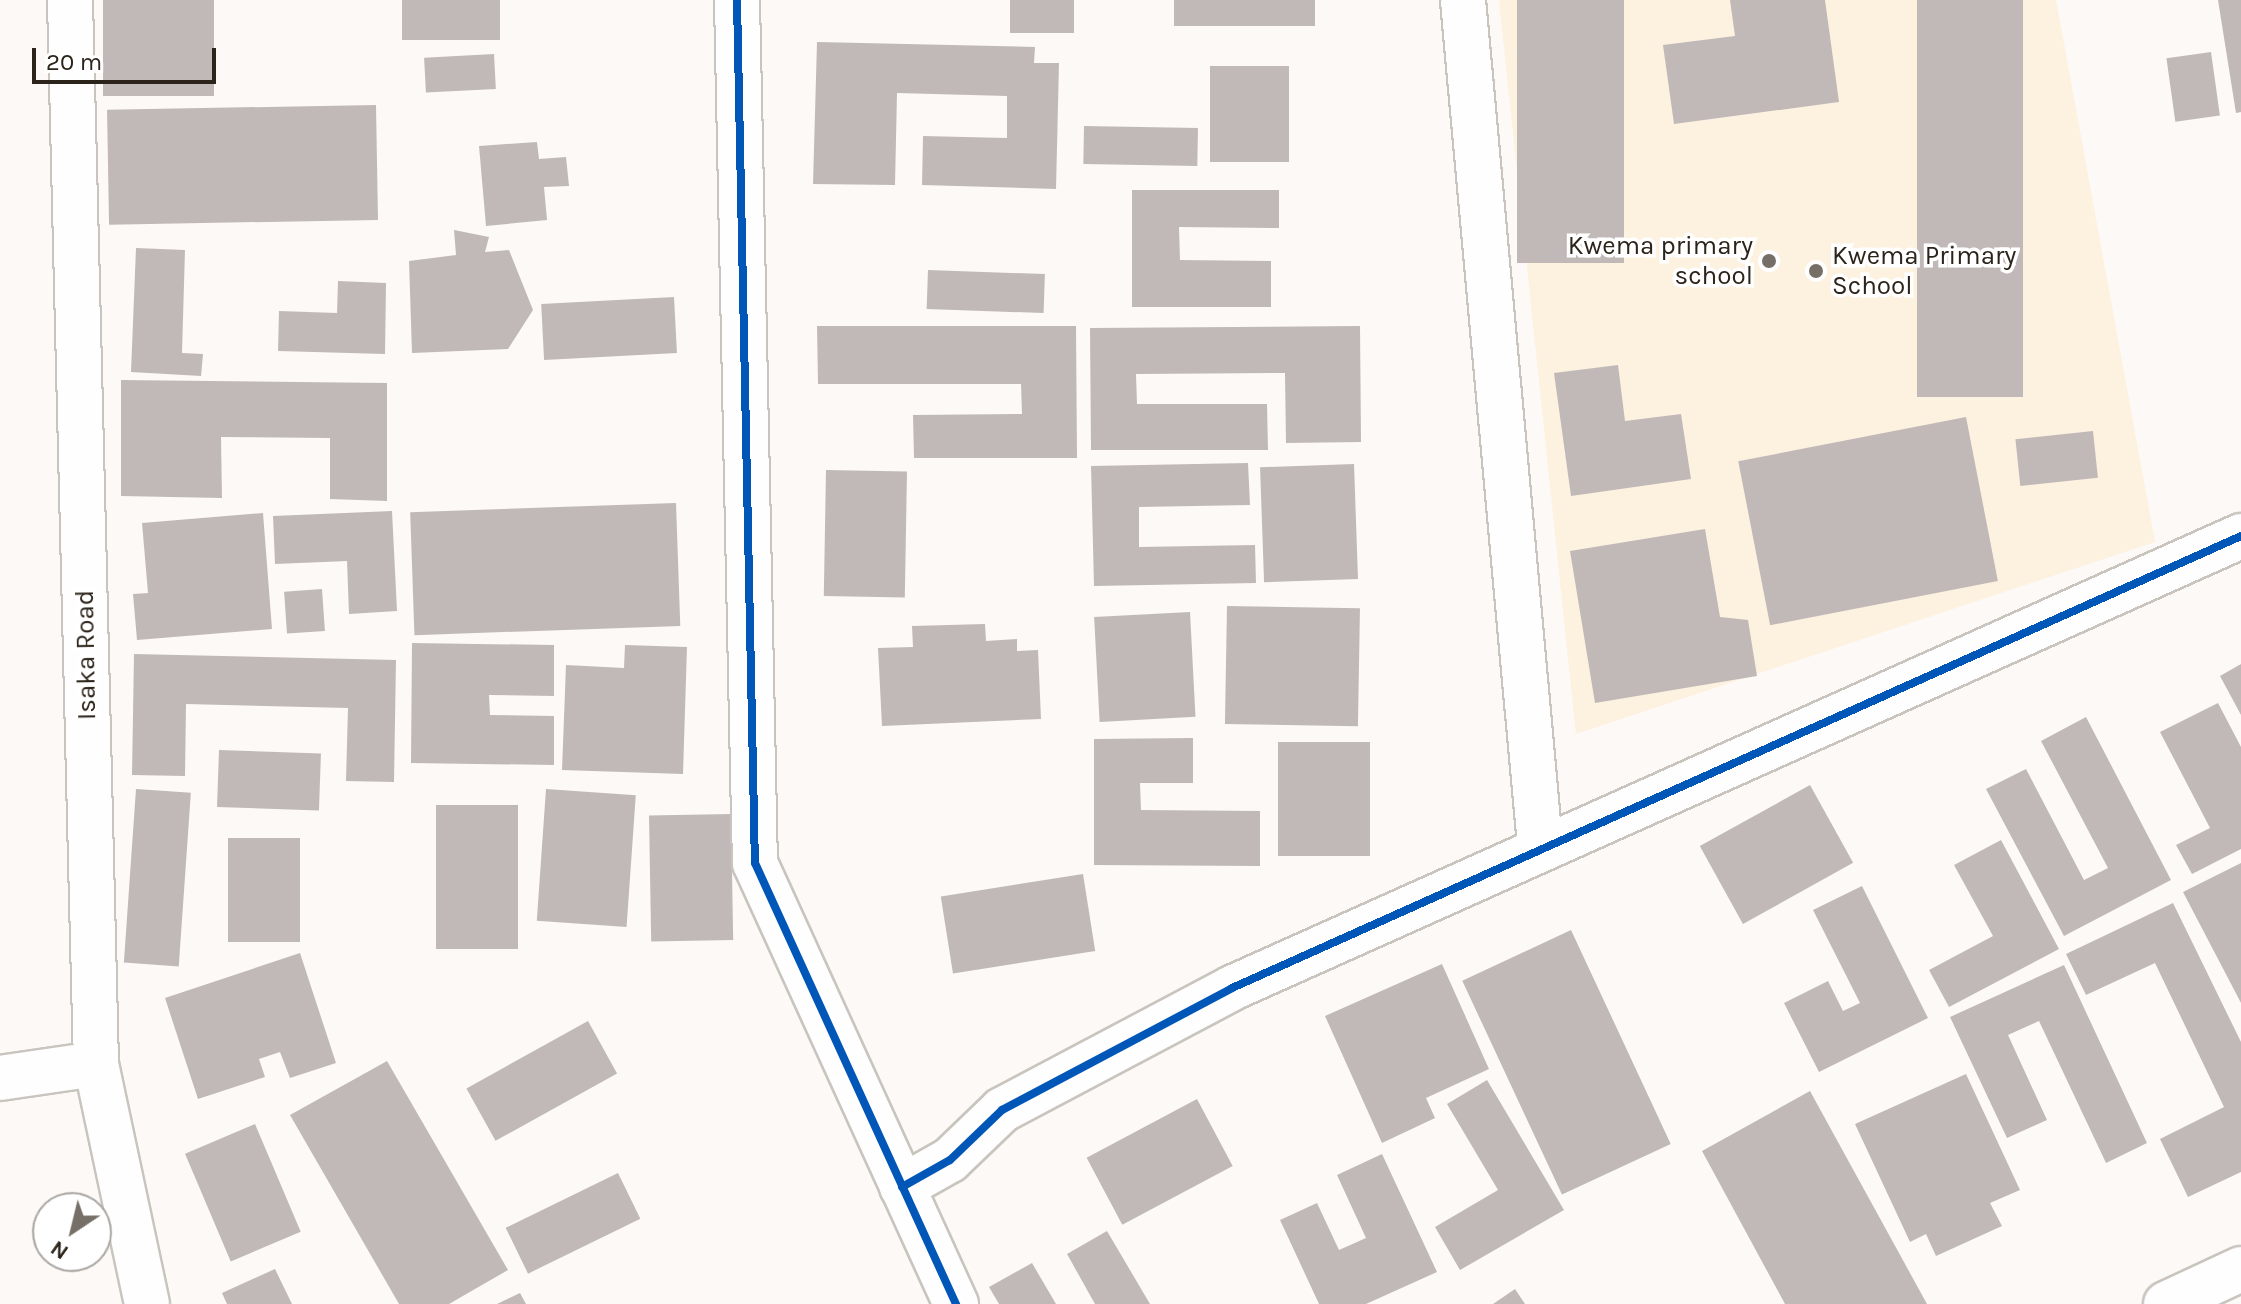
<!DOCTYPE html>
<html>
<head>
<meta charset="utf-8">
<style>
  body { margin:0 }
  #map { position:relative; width:2241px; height:1304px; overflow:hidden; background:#fcf9f6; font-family:Karla,sans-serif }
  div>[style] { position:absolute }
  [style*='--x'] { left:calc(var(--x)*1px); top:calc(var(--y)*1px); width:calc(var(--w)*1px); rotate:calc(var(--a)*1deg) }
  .built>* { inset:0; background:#fdf1e0 }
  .building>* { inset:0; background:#c1b9b8; transform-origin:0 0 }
  .roads { filter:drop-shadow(2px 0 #c9c5be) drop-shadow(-2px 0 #c9c5be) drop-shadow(0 2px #c9c5be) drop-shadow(0 -2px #c9c5be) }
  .street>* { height:44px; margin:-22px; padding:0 22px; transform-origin:22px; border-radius:22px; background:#fffefe }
  .secondary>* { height:44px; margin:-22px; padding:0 22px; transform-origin:22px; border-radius:22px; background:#fffefe }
  .cycleway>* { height:8px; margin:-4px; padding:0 4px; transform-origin:4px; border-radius:4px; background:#0057b8 }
  .dots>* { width:22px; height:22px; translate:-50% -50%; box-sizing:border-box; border:4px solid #fff; border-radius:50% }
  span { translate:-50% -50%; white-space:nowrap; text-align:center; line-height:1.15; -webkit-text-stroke:7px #fff; paint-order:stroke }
  .poi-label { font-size:26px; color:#2c241a }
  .right { translate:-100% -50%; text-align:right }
  .left { translate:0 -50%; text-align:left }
  .street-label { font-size:26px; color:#2c241a }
  .north { position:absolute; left:32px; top:1192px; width:80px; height:80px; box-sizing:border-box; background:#fff; border:2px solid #aba7a3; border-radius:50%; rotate:215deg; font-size:22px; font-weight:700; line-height:32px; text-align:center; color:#2c241a }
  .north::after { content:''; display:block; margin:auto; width:28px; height:36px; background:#756f67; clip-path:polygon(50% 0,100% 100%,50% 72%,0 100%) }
  .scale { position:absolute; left:32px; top:48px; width:184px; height:36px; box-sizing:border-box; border:4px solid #2c241a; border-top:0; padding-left:10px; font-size:24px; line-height:28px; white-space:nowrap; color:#2c241a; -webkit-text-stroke:6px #fff; paint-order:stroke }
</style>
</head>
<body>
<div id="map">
  <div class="built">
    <div style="clip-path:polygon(1499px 0,2056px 0,2155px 542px,1576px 734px)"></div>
  </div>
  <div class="building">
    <div style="left:103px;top:0;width:111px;height:96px"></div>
    <div style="left:402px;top:0;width:98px;height:40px"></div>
    <div style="left:1010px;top:0;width:64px;height:33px"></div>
    <div style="left:1174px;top:0;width:141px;height:26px"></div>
    <div style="left:1517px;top:0;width:107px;height:263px"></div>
    <div style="clip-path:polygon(1730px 0,1825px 0,1839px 102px,1674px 124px,1663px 45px,1735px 36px)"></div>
    <div style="left:1917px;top:0;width:106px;height:397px"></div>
    <div style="clip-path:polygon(2218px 0,2241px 0,2241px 112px,2236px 113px)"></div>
    <div style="clip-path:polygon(817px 42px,1035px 47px,1034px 63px,1059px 63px,1056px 189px,922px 185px,923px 136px,1007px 138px,1007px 96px,897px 93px,895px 185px,813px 184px)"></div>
    <div style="left:2211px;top:52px;width:64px;height:45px;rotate:82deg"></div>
    <div style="left:494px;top:54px;width:35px;height:70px;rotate:87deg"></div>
    <div style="left:1210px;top:66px;width:79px;height:96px"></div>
    <div style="left:376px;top:105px;width:115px;height:269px;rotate:89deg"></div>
    <div style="left:1084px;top:126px;width:114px;height:38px;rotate:1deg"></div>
    <div style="clip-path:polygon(537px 142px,539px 159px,566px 157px,569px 186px,544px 187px,547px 220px,486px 226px,479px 146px)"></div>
    <div style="clip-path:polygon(1132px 190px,1279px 190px,1279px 228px,1179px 227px,1180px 260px,1271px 261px,1271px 307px,1132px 307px)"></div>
    <div style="clip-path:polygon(454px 230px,489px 237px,485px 252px,509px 250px,533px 310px,508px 349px,412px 353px,409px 261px,456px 255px)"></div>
    <div style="clip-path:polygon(136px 248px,185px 250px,182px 353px,203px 354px,201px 376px,131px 372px)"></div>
    <div style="left:928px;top:270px;width:117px;height:39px;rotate:2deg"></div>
    <div style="clip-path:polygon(338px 281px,386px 283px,385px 354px,278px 351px,279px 311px,337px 313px)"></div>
    <div style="left:674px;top:297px;width:56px;height:133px;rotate:87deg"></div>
    <div style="clip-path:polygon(817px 326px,1076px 326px,1077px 458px,914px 458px,913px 415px,1022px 414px,1021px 384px,818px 384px)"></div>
    <div style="clip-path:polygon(1360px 326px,1361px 442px,1286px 443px,1285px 373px,1136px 374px,1137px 404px,1267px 404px,1268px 450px,1091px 450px,1090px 328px)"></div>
    <div style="clip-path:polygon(1618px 365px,1625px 421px,1681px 414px,1691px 479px,1571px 496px,1554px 373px)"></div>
    <div style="clip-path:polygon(121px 380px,387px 383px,387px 501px,330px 499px,330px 438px,221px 437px,222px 498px,121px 496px)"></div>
    <div style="left:1966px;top:417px;width:167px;height:232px;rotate:79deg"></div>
    <div style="left:2093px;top:431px;width:47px;height:78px;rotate:84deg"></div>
    <div style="clip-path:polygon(1248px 463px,1250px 505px,1139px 507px,1139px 547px,1255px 545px,1256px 583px,1094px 586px,1091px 466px)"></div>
    <div style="left:1354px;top:464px;width:115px;height:94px;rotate:88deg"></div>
    <div style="left:826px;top:470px;width:81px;height:126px;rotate:1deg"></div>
    <div style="left:676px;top:503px;width:123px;height:266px;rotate:88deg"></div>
    <div style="clip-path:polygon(392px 511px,397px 611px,349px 614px,347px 561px,275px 564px,273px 516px)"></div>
    <div style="clip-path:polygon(263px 513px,272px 629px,137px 640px,133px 594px,148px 593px,142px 523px)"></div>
    <div style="clip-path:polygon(1705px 529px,1720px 617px,1748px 620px,1757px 676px,1595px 703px,1570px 551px)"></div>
    <div style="left:322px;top:589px;width:42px;height:38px;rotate:86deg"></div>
    <div style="left:1227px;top:606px;width:133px;height:118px;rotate:1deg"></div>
    <div style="left:1190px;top:612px;width:105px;height:96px;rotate:87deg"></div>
    <div style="clip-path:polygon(985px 624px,986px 641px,1017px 639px,1017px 651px,1038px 650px,1041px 719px,882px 726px,878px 648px,913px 647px,912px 626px)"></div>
    <div style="clip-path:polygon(412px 643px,554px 645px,554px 696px,489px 695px,490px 715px,554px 716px,554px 765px,411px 763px)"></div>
    <div style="clip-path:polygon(625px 645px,687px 647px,683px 774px,562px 770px,566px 665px,624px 668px)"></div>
    <div style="clip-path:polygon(134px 654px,396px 660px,394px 782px,346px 781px,348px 708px,186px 704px,185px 776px,132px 775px)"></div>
    <div style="clip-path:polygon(2241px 664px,2241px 715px,2220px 676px)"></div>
    <div style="clip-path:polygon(2218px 703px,2241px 747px,2241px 849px,2192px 874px,2176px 845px,2210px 828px,2160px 732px)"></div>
    <div style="clip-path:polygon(2086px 717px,2171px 880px,2064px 936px,1986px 789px,2026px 769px,2084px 880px,2108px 868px,2041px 741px)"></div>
    <div style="clip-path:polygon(1193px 738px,1193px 783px,1140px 783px,1141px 810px,1260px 811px,1260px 866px,1094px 865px,1094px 739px)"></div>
    <div style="left:1278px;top:742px;width:92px;height:114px"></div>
    <div style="left:219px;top:750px;width:102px;height:57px;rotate:2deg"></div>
    <div style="left:1810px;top:785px;width:89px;height:126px;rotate:61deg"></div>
    <div style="left:136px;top:789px;width:55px;height:174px;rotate:4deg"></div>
    <div style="left:546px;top:789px;width:90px;height:132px;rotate:4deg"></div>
    <div style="left:518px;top:805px;width:144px;height:82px;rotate:90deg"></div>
    <div style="left:731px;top:814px;width:126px;height:82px;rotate:89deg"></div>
    <div style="left:228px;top:838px;width:72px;height:104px"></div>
    <div style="clip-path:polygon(2001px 840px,2059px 949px,1949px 1007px,1929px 970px,1993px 936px,1954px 865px)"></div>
    <div style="clip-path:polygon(2241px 863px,2241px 1003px,2183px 892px)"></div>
    <div style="left:1083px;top:874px;width:78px;height:144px;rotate:81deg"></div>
    <div style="clip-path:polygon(1862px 886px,1928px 1018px,1819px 1072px,1784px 1003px,1828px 981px,1843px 1011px,1860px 1003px,1813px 910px)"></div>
    <div style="clip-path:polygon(2173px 903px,2241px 1042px,2241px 1172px,2188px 1197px,2160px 1139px,2224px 1107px,2155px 963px,2086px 995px,2066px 954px)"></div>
    <div style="left:1571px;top:930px;width:236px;height:120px;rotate:65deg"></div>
    <div style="clip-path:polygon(300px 953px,336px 1063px,290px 1078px,280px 1052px,259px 1059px,265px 1077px,198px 1099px,165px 998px)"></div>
    <div style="clip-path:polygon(1442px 964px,1489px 1069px,1426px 1098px,1435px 1118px,1382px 1143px,1325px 1016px)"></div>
    <div style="clip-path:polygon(2064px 965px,2147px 1143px,2106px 1163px,2039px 1021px,2008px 1035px,2047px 1120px,2007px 1138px,1950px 1017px)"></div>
    <div style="left:588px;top:1021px;width:60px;height:139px;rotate:61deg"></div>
    <div style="clip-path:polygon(387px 1061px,508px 1270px,449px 1304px,399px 1304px,290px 1115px)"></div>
    <div style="clip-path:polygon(1966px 1074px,2020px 1190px,1990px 1203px,2002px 1226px,1936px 1256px,1926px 1234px,1910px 1242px,1855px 1124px)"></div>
    <div style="clip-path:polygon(1487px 1080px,1564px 1210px,1460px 1270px,1435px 1227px,1498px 1190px,1447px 1104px)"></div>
    <div style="clip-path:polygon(1810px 1091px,1927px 1304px,1785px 1304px,1702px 1151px)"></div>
    <div style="left:1197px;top:1099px;width:76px;height:125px;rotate:62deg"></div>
    <div style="left:255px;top:1124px;width:117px;height:76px;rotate:67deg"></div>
    <div style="clip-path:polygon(1382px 1154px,1437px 1272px,1366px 1304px,1319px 1304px,1280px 1220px,1317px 1203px,1339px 1250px,1366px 1238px,1337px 1175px)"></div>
    <div style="left:618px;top:1173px;width:51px;height:125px;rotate:64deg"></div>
    <div style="clip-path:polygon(1107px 1231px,1150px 1304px,1095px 1304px,1067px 1254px)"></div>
    <div style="clip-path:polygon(1032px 1263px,1056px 1304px,999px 1304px,989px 1287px)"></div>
    <div style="clip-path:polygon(275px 1269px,292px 1304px,227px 1304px,222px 1293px)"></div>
    <div style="clip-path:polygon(1515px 1289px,1525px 1304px,1493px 1304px)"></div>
    <div style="clip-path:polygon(520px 1293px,526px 1304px,497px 1304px)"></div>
  </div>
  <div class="roads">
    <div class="street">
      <div style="--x:737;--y:0;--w:863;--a:88.81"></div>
      <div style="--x:755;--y:863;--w:485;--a:65.5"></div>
      <div style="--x:1463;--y:0;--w:849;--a:84.79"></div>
      <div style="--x:0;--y:1078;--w:97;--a:-8.3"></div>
      <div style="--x:902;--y:1187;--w:55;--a:-29.4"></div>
      <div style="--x:950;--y:1160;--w:72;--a:-43.9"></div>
      <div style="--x:1002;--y:1110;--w:260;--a:-27.9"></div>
      <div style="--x:1232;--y:988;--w:1106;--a:-24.13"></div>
      <div style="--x:2166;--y:1304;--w:83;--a:-25"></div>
    </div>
    <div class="secondary">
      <div style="--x:70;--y:0;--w:1064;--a:88.6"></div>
      <div style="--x:96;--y:1064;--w:245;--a:78"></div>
    </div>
  </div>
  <div class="cycleway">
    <div style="--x:737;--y:0;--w:863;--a:88.81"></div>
    <div style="--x:755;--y:863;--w:485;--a:65.5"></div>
    <div style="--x:902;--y:1187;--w:55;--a:-29.4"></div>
    <div style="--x:950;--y:1160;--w:72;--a:-43.9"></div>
    <div style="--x:1002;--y:1110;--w:260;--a:-27.9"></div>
    <div style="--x:1232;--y:988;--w:1106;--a:-24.13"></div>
  </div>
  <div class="dots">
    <div style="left:1769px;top:261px;background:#756f67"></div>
    <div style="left:1816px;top:271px;background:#756f67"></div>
  </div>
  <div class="poi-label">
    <span class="right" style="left:1753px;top:261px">Kwema primary<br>school</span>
    <span class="left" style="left:1832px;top:271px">Kwema Primary<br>School</span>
  </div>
  <div class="street-label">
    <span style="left:86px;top:655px;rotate:-91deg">Isaka Road</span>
  </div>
  <div class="north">N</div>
  <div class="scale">20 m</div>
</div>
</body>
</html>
